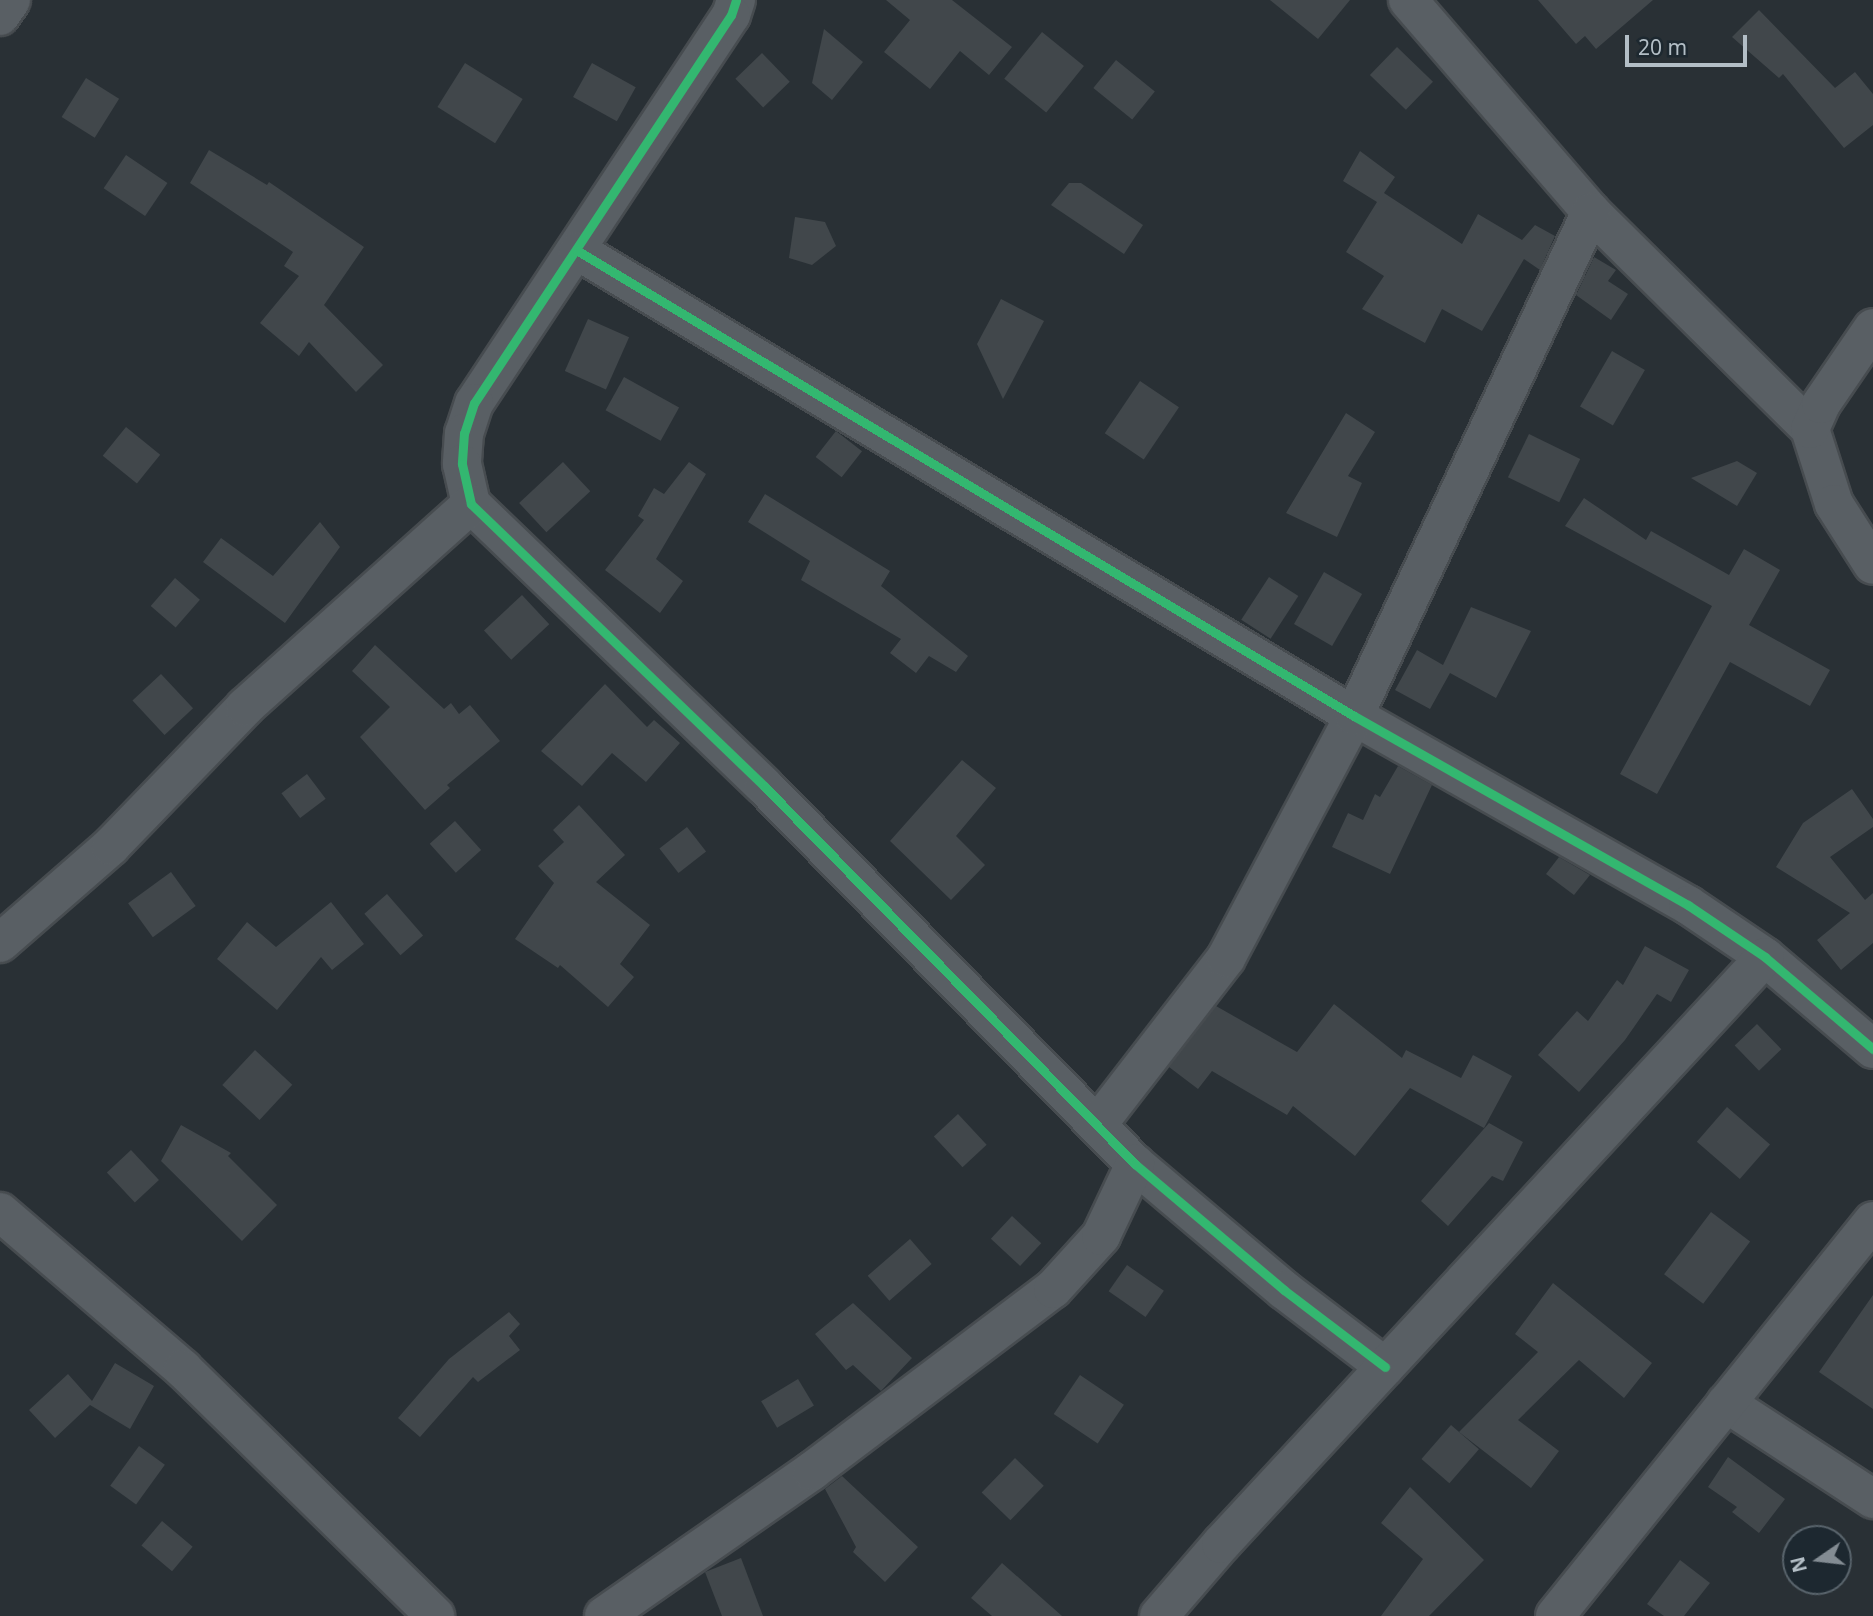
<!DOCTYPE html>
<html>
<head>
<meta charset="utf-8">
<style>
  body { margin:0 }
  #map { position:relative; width:1873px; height:1616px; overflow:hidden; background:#293035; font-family:"Noto Sans",sans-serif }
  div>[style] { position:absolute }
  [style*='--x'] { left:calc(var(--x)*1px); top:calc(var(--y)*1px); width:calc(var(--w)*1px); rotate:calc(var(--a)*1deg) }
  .building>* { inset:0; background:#41474b; transform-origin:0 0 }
  .roads { filter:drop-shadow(2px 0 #474c50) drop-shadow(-2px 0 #474c50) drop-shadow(0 2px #474c50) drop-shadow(0 -2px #474c50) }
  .minor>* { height:38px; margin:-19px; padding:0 19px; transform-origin:19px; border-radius:19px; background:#595f64 }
  .cycleway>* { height:9px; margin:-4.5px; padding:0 4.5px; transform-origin:4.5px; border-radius:4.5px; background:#33b770 }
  span { translate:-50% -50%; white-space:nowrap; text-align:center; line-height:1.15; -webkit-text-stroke:5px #1d2830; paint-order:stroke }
  .north { position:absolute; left:1782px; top:1525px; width:70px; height:70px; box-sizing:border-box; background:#1d2830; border:2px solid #59646c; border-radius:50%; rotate:256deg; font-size:19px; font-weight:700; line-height:28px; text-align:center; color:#b3bec6 }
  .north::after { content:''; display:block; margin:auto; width:24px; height:32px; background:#838c93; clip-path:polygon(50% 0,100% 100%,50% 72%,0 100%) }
  .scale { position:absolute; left:1625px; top:35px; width:122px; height:32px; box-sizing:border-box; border:4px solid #b3bec6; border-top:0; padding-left:9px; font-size:21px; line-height:24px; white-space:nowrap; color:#b3bec6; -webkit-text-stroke:5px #1d2830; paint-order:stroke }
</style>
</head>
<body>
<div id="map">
  <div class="building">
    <div style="clip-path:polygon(886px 0,952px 0,1012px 47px,989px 75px,960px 51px,930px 89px,884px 52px,910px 20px)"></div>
    <div style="clip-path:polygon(1270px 0,1350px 0,1318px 39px)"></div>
    <div style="clip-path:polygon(1538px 0,1653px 0,1596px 49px,1585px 36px,1576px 44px)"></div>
    <div style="clip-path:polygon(1759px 10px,1835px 88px,1855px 72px,1873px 94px,1873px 125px,1844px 148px,1783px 74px,1779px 78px,1732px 37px)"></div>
    <div style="clip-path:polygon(824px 29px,863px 62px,832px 100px,812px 83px)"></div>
    <div style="left:1042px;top:32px;width:54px;height:60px;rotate:39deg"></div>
    <div style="left:1397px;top:47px;width:50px;height:39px;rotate:44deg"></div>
    <div style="left:762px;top:53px;width:40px;height:37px;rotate:46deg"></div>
    <div style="left:1116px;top:60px;width:50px;height:36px;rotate:39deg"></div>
    <div style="left:465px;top:63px;width:68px;height:52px;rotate:32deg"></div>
    <div style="left:592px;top:63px;width:50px;height:39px;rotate:29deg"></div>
    <div style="left:86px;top:78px;width:39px;height:46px;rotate:32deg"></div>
    <div style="clip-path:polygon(209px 150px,267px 185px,269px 182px,364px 247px,324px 305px,383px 365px,356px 392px,309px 342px,299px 356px,260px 323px,299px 276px,284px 266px,293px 252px,190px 183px)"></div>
    <div style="clip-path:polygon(1360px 151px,1395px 177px,1384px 193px,1462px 244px,1478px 214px,1522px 240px,1535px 225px,1555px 236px,1540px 270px,1524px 259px,1482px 331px,1442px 309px,1425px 343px,1362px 309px,1384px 276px,1346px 252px,1377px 202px,1343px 181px)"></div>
    <div style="left:126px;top:155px;width:50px;height:40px;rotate:34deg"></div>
    <div style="clip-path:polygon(1069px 183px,1081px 183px,1143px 225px,1124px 254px,1051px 205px)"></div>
    <div style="clip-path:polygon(795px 217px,825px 222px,836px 246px,812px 265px,789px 258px)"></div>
    <div style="clip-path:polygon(1594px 257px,1616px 270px,1608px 281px,1628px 294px,1611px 320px,1576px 295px)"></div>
    <div style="clip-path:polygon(1001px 299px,1044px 321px,1003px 399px,977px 344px)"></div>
    <div style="left:588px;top:319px;width:45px;height:57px;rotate:24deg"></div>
    <div style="left:1612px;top:351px;width:38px;height:64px;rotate:30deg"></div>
    <div style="left:624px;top:377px;width:63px;height:38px;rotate:29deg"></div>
    <div style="left:1140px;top:381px;width:47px;height:63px;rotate:34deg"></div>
    <div style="clip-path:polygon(1346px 413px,1375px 432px,1348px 476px,1362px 483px,1337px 537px,1286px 513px)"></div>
    <div style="left:126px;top:427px;width:44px;height:37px;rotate:39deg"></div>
    <div style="left:836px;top:431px;width:33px;height:33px;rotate:38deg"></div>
    <div style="left:1529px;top:434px;width:57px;height:48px;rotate:26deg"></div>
    <div style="clip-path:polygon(1737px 461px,1757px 473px,1737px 506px,1691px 478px)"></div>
    <div style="left:563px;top:462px;width:40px;height:60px;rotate:47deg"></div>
    <div style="clip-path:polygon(689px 462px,706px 474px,656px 559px,683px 581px,660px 613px,605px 570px,644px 520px,638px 516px,654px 488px,664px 494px)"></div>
    <div style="clip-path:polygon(765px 494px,890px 571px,881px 586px,968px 656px,956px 672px,929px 656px,916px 673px,890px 653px,901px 639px,801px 580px,810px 561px,748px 522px)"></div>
    <div style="clip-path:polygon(1584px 498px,1646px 540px,1651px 531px,1729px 575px,1744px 549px,1780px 570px,1749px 625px,1830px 670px,1810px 706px,1730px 662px,1657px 794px,1620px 774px,1712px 606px,1565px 526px)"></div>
    <div style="clip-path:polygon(320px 522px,340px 547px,285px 623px,203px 562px,221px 538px,273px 576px)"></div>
    <div style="left:1324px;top:572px;width:44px;height:60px;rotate:30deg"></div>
    <div style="left:1269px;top:577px;width:35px;height:51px;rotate:33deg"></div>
    <div style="left:175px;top:578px;width:33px;height:37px;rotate:41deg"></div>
    <div style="left:522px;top:595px;width:40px;height:52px;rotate:47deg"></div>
    <div style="clip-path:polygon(1471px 607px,1531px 631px,1496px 698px,1450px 673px,1430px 709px,1395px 690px,1417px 650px,1443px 665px)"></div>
    <div style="clip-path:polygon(375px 645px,444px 709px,451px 703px,459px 714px,470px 705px,500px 741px,447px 785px,450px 788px,425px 810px,360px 737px,390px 707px,352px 671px)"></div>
    <div style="left:161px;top:674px;width:47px;height:39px;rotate:47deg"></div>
    <div style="clip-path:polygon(605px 684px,647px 727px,654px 720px,680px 743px,646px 782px,612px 753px,582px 786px,541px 751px)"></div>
    <div style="clip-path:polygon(962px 760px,996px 788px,956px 836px,985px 865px,951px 900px,890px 841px)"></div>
    <div style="clip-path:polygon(1398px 766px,1432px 785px,1390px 874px,1332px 847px,1348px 813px,1363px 820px,1375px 794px,1380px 797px)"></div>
    <div style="left:307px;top:774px;width:31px;height:32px;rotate:53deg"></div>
    <div style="clip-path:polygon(1852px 789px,1873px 819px,1873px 827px,1830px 857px,1865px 900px,1873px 893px,1873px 943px,1841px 970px,1817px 940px,1850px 913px,1776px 867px,1803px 823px)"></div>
    <div style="clip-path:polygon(579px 805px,625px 855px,596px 882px,650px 925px,620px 964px,634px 977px,608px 1007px,560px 965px,558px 968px,515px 939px,554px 883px,538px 866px,564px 842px,553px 830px)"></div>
    <div style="left:455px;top:821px;width:39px;height:34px;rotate:48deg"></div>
    <div style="left:687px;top:827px;width:31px;height:35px;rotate:52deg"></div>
    <div style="clip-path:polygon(1559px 857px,1590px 875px,1574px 895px,1546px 874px)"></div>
    <div style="left:171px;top:872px;width:42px;height:53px;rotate:54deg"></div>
    <div style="left:387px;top:894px;width:55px;height:30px;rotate:49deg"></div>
    <div style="clip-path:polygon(331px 902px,364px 944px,332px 970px,321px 957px,277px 1010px,217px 959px,247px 922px,276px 947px)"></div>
    <div style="clip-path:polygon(1645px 946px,1689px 970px,1671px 1002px,1657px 994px,1625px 1040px,1579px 1092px,1538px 1055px,1577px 1011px,1588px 1021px,1617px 980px,1623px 985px)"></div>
    <div style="clip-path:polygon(1334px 1004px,1402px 1058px,1406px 1050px,1461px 1078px,1473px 1055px,1512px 1076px,1484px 1128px,1410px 1088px,1355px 1156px,1293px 1106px,1287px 1115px,1212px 1071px,1198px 1089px,1169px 1067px,1216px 1006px,1297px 1052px)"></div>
    <div style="left:1757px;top:1024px;width:35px;height:31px;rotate:46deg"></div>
    <div style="left:255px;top:1050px;width:51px;height:48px;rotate:43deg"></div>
    <div style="left:1727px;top:1107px;width:57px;height:46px;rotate:41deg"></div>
    <div style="left:958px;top:1114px;width:42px;height:33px;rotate:47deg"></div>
    <div style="clip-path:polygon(1489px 1123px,1523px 1142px,1503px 1181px,1492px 1176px,1448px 1226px,1421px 1201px)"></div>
    <div style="clip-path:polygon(181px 1125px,231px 1153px,228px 1156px,277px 1205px,242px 1241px,161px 1161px)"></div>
    <div style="left:131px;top:1150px;width:41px;height:33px;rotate:47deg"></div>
    <div style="left:1711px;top:1212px;width:49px;height:78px;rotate:37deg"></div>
    <div style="left:1012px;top:1216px;width:40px;height:31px;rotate:43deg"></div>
    <div style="left:910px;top:1239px;width:33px;height:56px;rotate:49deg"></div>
    <div style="left:1127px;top:1265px;width:45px;height:32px;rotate:35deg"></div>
    <div style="clip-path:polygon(1553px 1283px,1652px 1363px,1624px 1398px,1579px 1360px,1518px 1420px,1559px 1451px,1531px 1488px,1459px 1432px,1538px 1352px,1515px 1334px)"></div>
    <div style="clip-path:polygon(1873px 1295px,1873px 1409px,1819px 1372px)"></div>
    <div style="clip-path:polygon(853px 1303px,912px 1358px,881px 1391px,853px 1365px,846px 1370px,815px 1334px)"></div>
    <div style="clip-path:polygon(509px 1312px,520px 1324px,509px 1336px,520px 1350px,478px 1382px,473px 1377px,420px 1437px,398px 1418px,449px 1359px)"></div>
    <div style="clip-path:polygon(115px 1363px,154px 1386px,130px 1429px,90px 1405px,55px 1438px,29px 1410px,68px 1374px,92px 1401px)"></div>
    <div style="left:1080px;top:1375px;width:53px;height:47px;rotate:34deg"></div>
    <div style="left:798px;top:1379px;width:31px;height:43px;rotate:59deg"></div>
    <div style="left:1451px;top:1425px;width:37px;height:45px;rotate:41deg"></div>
    <div style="left:139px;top:1446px;width:32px;height:49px;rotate:36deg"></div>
    <div style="clip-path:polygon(1728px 1457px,1785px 1499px,1759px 1533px,1732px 1512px,1737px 1507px,1708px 1487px)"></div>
    <div style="left:1015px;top:1458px;width:40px;height:48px;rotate:44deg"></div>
    <div style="clip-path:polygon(842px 1476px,918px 1547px,885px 1582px,853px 1552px,856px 1547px,825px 1489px)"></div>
    <div style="clip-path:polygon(1410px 1487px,1484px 1560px,1429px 1616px,1381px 1616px,1423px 1559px,1381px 1523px)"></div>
    <div style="left:162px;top:1521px;width:40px;height:32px;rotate:40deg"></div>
    <div style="clip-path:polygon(741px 1558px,763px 1616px,722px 1616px,705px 1572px)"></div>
    <div style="clip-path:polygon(1680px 1560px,1710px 1583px,1684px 1616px,1664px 1616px,1647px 1604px)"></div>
    <div style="clip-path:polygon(1002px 1563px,1062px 1616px,992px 1616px,971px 1598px)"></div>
  </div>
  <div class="roads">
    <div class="minor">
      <div style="--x:736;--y:0;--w:16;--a:108"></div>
      <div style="--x:731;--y:15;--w:465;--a:123.5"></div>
      <div style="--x:474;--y:403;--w:32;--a:108"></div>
      <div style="--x:464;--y:433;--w:31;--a:94"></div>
      <div style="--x:462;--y:464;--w:41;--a:77.3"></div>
      <div style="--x:471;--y:504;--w:407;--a:43.9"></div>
      <div style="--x:764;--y:786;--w:530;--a:45.54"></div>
      <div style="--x:1135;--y:1164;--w:195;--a:40.2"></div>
      <div style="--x:1284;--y:1290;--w:127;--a:37.3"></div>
      <div style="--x:1408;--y:0;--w:280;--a:49.2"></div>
      <div style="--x:1591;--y:212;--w:308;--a:44.7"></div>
      <div style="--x:1810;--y:429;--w:79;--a:72.3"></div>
      <div style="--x:1834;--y:504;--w:72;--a:57.4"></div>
      <div style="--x:0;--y:16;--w:19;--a:-55"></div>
      <div style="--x:578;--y:251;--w:905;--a:30.93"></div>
      <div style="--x:1354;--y:716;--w:384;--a:29.5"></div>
      <div style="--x:1688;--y:905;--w:93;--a:34"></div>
      <div style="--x:1765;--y:957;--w:142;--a:40.4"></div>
      <div style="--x:1810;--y:429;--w:27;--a:-66"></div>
      <div style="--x:1821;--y:404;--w:92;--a:-55.6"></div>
      <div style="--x:0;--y:943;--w:147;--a:-41.1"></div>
      <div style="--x:111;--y:846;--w:193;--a:-46"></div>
      <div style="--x:245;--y:707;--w:304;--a:-41.9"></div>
      <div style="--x:1097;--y:1125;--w:211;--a:-52.3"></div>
      <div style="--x:1226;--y:958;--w:274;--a:-62.1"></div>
      <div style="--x:1354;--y:716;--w:557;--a:-64.82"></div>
      <div style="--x:0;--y:1212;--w:241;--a:40.6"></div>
      <div style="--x:183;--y:1369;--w:353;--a:44.4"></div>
      <div style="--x:1726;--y:1403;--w:176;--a:33.1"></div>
      <div style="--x:604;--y:1616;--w:254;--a:-34.9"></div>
      <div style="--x:812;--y:1471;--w:302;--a:-37.1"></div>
      <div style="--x:1053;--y:1289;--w:72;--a:-47.8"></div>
      <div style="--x:1101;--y:1236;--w:80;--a:-64.7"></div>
      <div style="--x:1159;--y:1616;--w:95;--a:-49.3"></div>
      <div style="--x:1221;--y:1544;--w:800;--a:-47.18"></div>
      <div style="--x:1555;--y:1616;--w:507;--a:-51.16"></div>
    </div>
  </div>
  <div class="cycleway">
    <div style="--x:736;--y:0;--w:16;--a:108"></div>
    <div style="--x:731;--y:15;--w:465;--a:123.5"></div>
    <div style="--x:474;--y:403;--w:32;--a:108"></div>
    <div style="--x:464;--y:433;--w:31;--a:94"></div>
    <div style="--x:462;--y:464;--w:41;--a:77.3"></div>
    <div style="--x:471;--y:504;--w:407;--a:43.9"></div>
    <div style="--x:764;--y:786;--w:530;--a:45.54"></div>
    <div style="--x:1135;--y:1164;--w:195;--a:40.2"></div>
    <div style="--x:1284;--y:1290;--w:127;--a:37.3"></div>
    <div style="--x:578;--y:251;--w:905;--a:30.93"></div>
    <div style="--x:1354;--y:716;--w:384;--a:29.5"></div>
    <div style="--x:1688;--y:905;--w:93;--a:34"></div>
    <div style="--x:1765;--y:957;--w:142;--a:40.4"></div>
  </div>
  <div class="north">N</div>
  <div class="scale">20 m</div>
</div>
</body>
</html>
